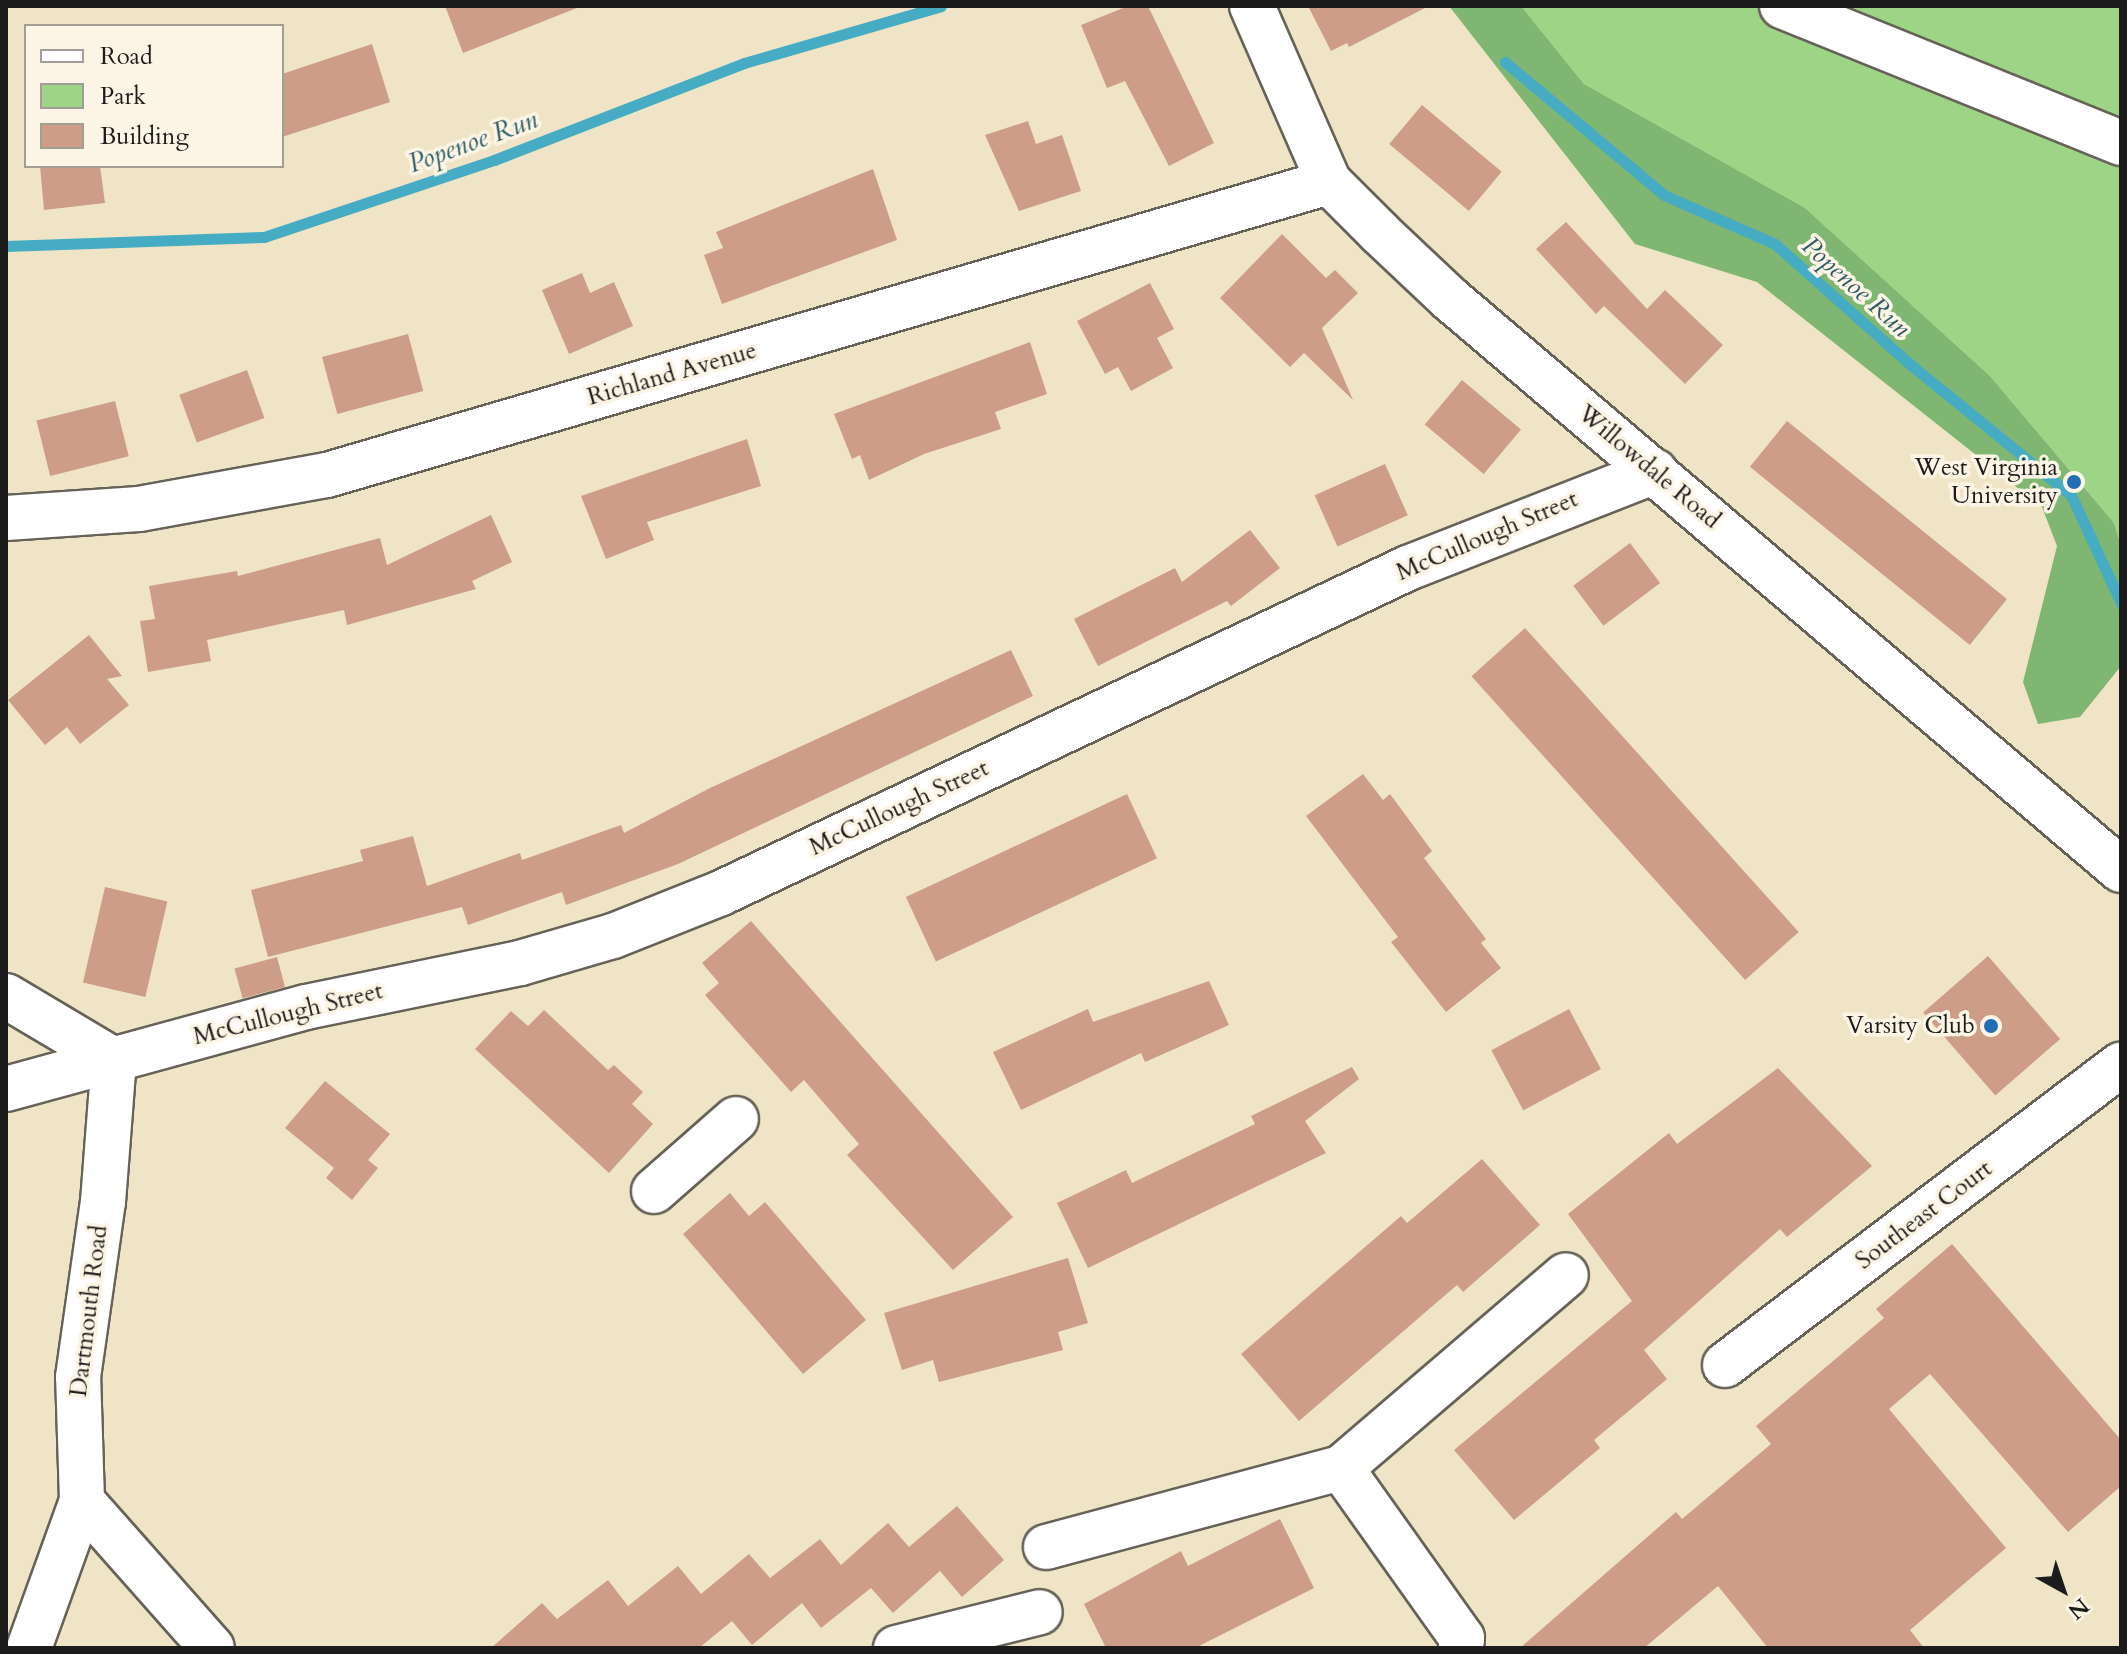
<!DOCTYPE html>
<html>
<head>
<meta charset="utf-8">
<style>
  body { margin:0 }
  #map { position:relative; width:2127px; height:1654px; overflow:hidden; background:#efe5c6; font-family:Cardo,serif }
  div>[style] { position:absolute }
  [style*='--x'] { left:calc(var(--x)*1px); top:calc(var(--y)*1px); width:calc(var(--w)*1px); rotate:calc(var(--a)*1deg) }
  .green>* { inset:0; background:#9ed485 }
  .forest>* { inset:0; background:#7eb672 }
  .stream>* { height:11px; margin:-5.5px; padding:0 5.5px; transform-origin:5.5px; border-radius:5.5px; background:#45acc4 }
  .building>* { inset:0; background:#cd9d87; transform-origin:0 0 }
  .roads { filter:drop-shadow(2px 0 #666258) drop-shadow(-2px 0 #666258) drop-shadow(0 2px #666258) drop-shadow(0 -2px #666258) }
  .minor>* { height:44px; margin:-22px; padding:0 22px; transform-origin:22px; border-radius:22px; background:#fff }
  .dots>* { width:22px; height:22px; translate:-50% -50%; box-sizing:border-box; border:4px solid #fcf5e5; border-radius:50% }
  span { translate:-50% -50%; white-space:nowrap; text-align:center; line-height:1.15; -webkit-text-stroke:7px #fcf5e5; paint-order:stroke }
  .street-label { font-size:24px; color:#1c1c1c }
  .poi-label { font-size:24px; color:#1c1c1c }
  .right { translate:-100% -50%; text-align:right }
  .water-label { font-size:26px; color:#2e5d68; font-style:italic }
  .frame { position:absolute; inset:0; border:8px solid #1c1c1c; pointer-events:none }
  .legend { position:absolute; left:24px; top:24px; width:260px; height:144px; box-sizing:border-box; background:#fcf5e5; border:2px solid #a29e95; margin:0; padding:10px 14px; list-style:none; font-size:24px; color:#1c1c1c }
  .legend li { display:flex; align-items:center; gap:16px; height:40px }
  .legend b { width:40px; border:2px solid #a29e95 }
  .north { position:absolute; left:2023px; top:1550px; width:80px; height:80px; -webkit-text-stroke:6px #fcf5e5; paint-order:stroke; rotate:140deg; font-size:22px; font-weight:700; line-height:32px; text-align:center; color:#1c1c1c }
  .north::after { content:''; display:block; margin:auto; width:28px; height:36px; background:#1c1c1c; clip-path:polygon(50% 0,100% 100%,50% 72%,0 100%) }
</style>
</head>
<body>
<div id="map">
  <div class="green">
    <div style="clip-path:polygon(1521px 6px,2121px 6px,2121px 546px,2114px 523px,1990px 376px,1805px 208px,1584px 84px)"></div>
  </div>
  <div class="forest">
    <div style="clip-path:polygon(1449px 6px,1521px 6px,1584px 84px,1805px 208px,1990px 376px,2114px 523px,2121px 546px,2121px 666px,2080px 717px,2038px 724px,2023px 682px,2057px 546px,2042px 507px,1757px 282px,1635px 244px)"></div>
  </div>
  <div class="stream">
    <div style="--x:1505;--y:62;--w:207;--a:39.9"></div>
    <div style="--x:1664;--y:195;--w:121;--a:23.8"></div>
    <div style="--x:1775;--y:244;--w:182;--a:41.7"></div>
    <div style="--x:1911;--y:365;--w:206;--a:39.1"></div>
    <div style="--x:2071;--y:495;--w:119;--a:65.2"></div>
    <div style="--x:6;--y:246;--w:258;--a:-2"></div>
    <div style="--x:264;--y:237;--w:243;--a:-18.5"></div>
    <div style="--x:494;--y:160;--w:268;--a:-21.2"></div>
    <div style="--x:744;--y:63;--w:205;--a:-16.1"></div>
  </div>
  <div class="building">
    <div style="clip-path:polygon(445px 6px,577px 6px,577px 8px,463px 53px)"></div>
    <div style="clip-path:polygon(1128px 6px,1148px 6px,1214px 143px,1169px 166px,1125px 81px,1107px 88px,1081px 25px)"></div>
    <div style="clip-path:polygon(1308px 6px,1429px 6px,1349px 47px,1347px 43px,1331px 51px)"></div>
    <div style="clip-path:polygon(372px 44px,390px 102px,282px 137px,282px 74px)"></div>
    <div style="left:1422px;top:105px;width:104px;height:51px;rotate:40deg"></div>
    <div style="clip-path:polygon(1028px 121px,1036px 144px,1062px 135px,1081px 191px,1019px 211px,985px 135px)"></div>
    <div style="clip-path:polygon(40px 166px,100px 166px,105px 203px,44px 210px)"></div>
    <div style="clip-path:polygon(873px 169px,897px 240px,722px 304px,704px 255px,723px 248px,716px 232px)"></div>
    <div style="clip-path:polygon(1566px 222px,1647px 309px,1665px 290px,1723px 345px,1685px 384px,1604px 306px,1596px 314px,1536px 249px)"></div>
    <div style="clip-path:polygon(1282px 234px,1326px 278px,1335px 270px,1358px 293px,1322px 328px,1353px 400px,1304px 353px,1290px 367px,1220px 298px)"></div>
    <div style="clip-path:polygon(582px 273px,590px 293px,614px 282px,633px 326px,569px 354px,542px 290px)"></div>
    <div style="clip-path:polygon(1150px 283px,1174px 329px,1157px 338px,1173px 368px,1131px 391px,1118px 367px,1105px 374px,1077px 321px)"></div>
    <div style="left:408px;top:334px;width:59px;height:89px;rotate:75deg"></div>
    <div style="clip-path:polygon(1030px 342px,1047px 394px,995px 412px,1001px 429px,924px 454px,869px 480px,860px 455px,852px 459px,834px 414px)"></div>
    <div style="left:247px;top:370px;width:51px;height:72px;rotate:70deg"></div>
    <div style="left:1462px;top:380px;width:77px;height:58px;rotate:40deg"></div>
    <div style="left:115px;top:401px;width:57px;height:81px;rotate:76deg"></div>
    <div style="left:1787px;top:421px;width:283px;height:59px;rotate:39deg"></div>
    <div style="clip-path:polygon(747px 439px,761px 486px,647px 522px,654px 540px,606px 559px,581px 496px)"></div>
    <div style="left:1385px;top:464px;width:56px;height:77px;rotate:66deg"></div>
    <div style="clip-path:polygon(491px 515px,512px 562px,472px 581px,476px 589px,347px 625px,344px 610px,207px 640px,211px 661px,148px 672px,140px 621px,155px 619px,149px 586px,237px 571px,238px 576px,380px 538px,387px 565px)"></div>
    <div style="clip-path:polygon(1250px 530px,1280px 568px,1231px 606px,1227px 601px,1098px 666px,1074px 619px,1175px 568px,1182px 582px)"></div>
    <div style="left:1630px;top:543px;width:50px;height:71px;rotate:53deg"></div>
    <div style="left:1525px;top:628px;width:409px;height:72px;rotate:48deg"></div>
    <div style="clip-path:polygon(89px 635px,122px 676px,107px 679px,129px 705px,80px 744px,67px 727px,45px 745px,8px 700px)"></div>
    <div style="clip-path:polygon(1011px 650px,1033px 696px,678px 864px,566px 905px,562px 892px,468px 925px,462px 907px,268px 957px,251px 890px,363px 861px,360px 850px,413px 836px,427px 886px,520px 853px,522px 860px,621px 825px,624px 833px,710px 788px)"></div>
    <div style="clip-path:polygon(1363px 774px,1383px 800px,1390px 794px,1432px 851px,1424px 858px,1486px 939px,1481px 943px,1501px 968px,1446px 1012px,1391px 942px,1398px 937px,1306px 816px)"></div>
    <div style="left:1127px;top:794px;width:71px;height:244px;rotate:65deg"></div>
    <div style="left:105px;top:887px;width:64px;height:98px;rotate:13deg"></div>
    <div style="clip-path:polygon(751px 921px,1013px 1217px,953px 1270px,847px 1155px,859px 1144px,804px 1080px,791px 1092px,705px 995px,719px 983px,702px 963px)"></div>
    <div style="left:1988px;top:956px;width:110px;height:86px;rotate:49deg"></div>
    <div style="left:277px;top:957px;width:31px;height:44px;rotate:75deg"></div>
    <div style="clip-path:polygon(1209px 981px,1229px 1025px,1145px 1062px,1141px 1053px,1021px 1110px,993px 1052px,1088px 1009px,1093px 1022px)"></div>
    <div style="left:1569px;top:1009px;width:68px;height:88px;rotate:62deg"></div>
    <div style="clip-path:polygon(544px 1010px,608px 1070px,614px 1065px,643px 1092px,632px 1104px,653px 1124px,609px 1173px,475px 1049px,511px 1011px,528px 1026px)"></div>
    <div style="clip-path:polygon(1352px 1067px,1359px 1079px,1305px 1121px,1326px 1153px,1088px 1268px,1057px 1203px,1126px 1170px,1132px 1183px,1255px 1124px,1251px 1116px)"></div>
    <div style="clip-path:polygon(1778px 1068px,1872px 1166px,1787px 1237px,1780px 1229px,1644px 1350px,1667px 1379px,1594px 1440px,1600px 1448px,1514px 1520px,1454px 1450px,1632px 1301px,1568px 1214px,1669px 1133px,1677px 1144px)"></div>
    <div style="clip-path:polygon(325px 1081px,390px 1134px,368px 1160px,378px 1168px,352px 1200px,326px 1178px,334px 1168px,285px 1128px)"></div>
    <div style="clip-path:polygon(1482px 1159px,1540px 1225px,1463px 1292px,1457px 1285px,1299px 1421px,1241px 1354px,1401px 1216px,1407px 1223px)"></div>
    <div style="clip-path:polygon(730px 1193px,749px 1216px,765px 1202px,866px 1320px,803px 1374px,683px 1234px)"></div>
    <div style="clip-path:polygon(1952px 1244px,2121px 1440px,2121px 1486px,2068px 1532px,1930px 1374px,1889px 1409px,2006px 1548px,1910px 1630px,1924px 1648px,1768px 1648px,1718px 1586px,1644px 1648px,1520px 1648px,1676px 1512px,1682px 1519px,1771px 1444px,1756px 1426px,1884px 1318px,1876px 1309px)"></div>
    <div style="clip-path:polygon(1068px 1258px,1088px 1323px,1058px 1332px,1063px 1350px,939px 1382px,933px 1360px,902px 1370px,884px 1313px)"></div>
    <div style="clip-path:polygon(957px 1506px,1004px 1560px,962px 1597px,940px 1571px,893px 1613px,871px 1588px,821px 1628px,802px 1603px,752px 1645px,732px 1621px,699px 1648px,491px 1648px,542px 1603px,557px 1619px,608px 1580px,628px 1606px,678px 1566px,701px 1594px,749px 1554px,770px 1578px,820px 1539px,841px 1565px,888px 1523px,909px 1547px)"></div>
    <div style="clip-path:polygon(1280px 1519px,1314px 1588px,1195px 1648px,1106px 1648px,1084px 1604px,1181px 1551px,1188px 1566px)"></div>
  </div>
  <div class="roads">
    <div class="minor">
      <div style="--x:1252;--y:6;--w:192;--a:66.4"></div>
      <div style="--x:1329;--y:182;--w:72;--a:45"></div>
      <div style="--x:1380;--y:233;--w:96;--a:43.3"></div>
      <div style="--x:1450;--y:299;--w:881;--a:40.4"></div>
      <div style="--x:1782;--y:6;--w:366;--a:22"></div>
      <div style="--x:6;--y:518;--w:133;--a:-3.9"></div>
      <div style="--x:139;--y:509;--w:191;--a:-10.3"></div>
      <div style="--x:327;--y:475;--w:1044;--a:-16.3"></div>
      <div style="--x:6;--y:996;--w:126;--a:30.7"></div>
      <div style="--x:6;--y:1089;--w:311;--a:-15.3"></div>
      <div style="--x:306;--y:1007;--w:218;--a:-11.6"></div>
      <div style="--x:520;--y:963;--w:97;--a:-16.2"></div>
      <div style="--x:613;--y:936;--w:116;--a:-21.7"></div>
      <div style="--x:721;--y:893;--w:760;--a:-25.32"></div>
      <div style="--x:1408;--y:568;--w:265;--a:-21.4"></div>
      <div style="--x:654;--y:1191;--w:109;--a:-41.3"></div>
      <div style="--x:1725;--y:1365;--w:497;--a:-37.2"></div>
      <div style="--x:1341;--y:1468;--w:209;--a:54.6"></div>
      <div style="--x:1462;--y:1638;--w:10;--a:96"></div>
      <div style="--x:82;--y:1501;--w:196;--a:48.5"></div>
      <div style="--x:1046;--y:1547;--w:305;--a:-15"></div>
      <div style="--x:1341;--y:1468;--w:296;--a:-40.6"></div>
      <div style="--x:29;--y:1648;--w:156;--a:-70.2"></div>
      <div style="--x:82;--y:1501;--w:124;--a:-91.8"></div>
      <div style="--x:78;--y:1377;--w:177;--a:-81.9"></div>
      <div style="--x:103;--y:1202;--w:142;--a:-85.6"></div>
      <div style="--x:896;--y:1648;--w:148;--a:-14"></div>
    </div>
  </div>
  <div class="dots">
    <div style="left:2074px;top:482px;background:#1f6fb2"></div>
    <div style="left:1991px;top:1026px;background:#1f6fb2"></div>
  </div>
  <div class="street-label">
    <span style="left:672px;top:374px;rotate:-16deg">Richland Avenue</span>
    <span style="left:1649px;top:467px;rotate:40deg">Willowdale Road</span>
    <span style="left:1487px;top:536px;rotate:-23deg">McCullough Street</span>
    <span style="left:899px;top:808px;rotate:-25deg">McCullough Street</span>
    <span style="left:288px;top:1014px;rotate:-14deg">McCullough Street</span>
    <span style="left:1924px;top:1215px;rotate:-37deg">Southeast Court</span>
    <span style="left:89px;top:1311px;rotate:-83deg">Dartmouth Road</span>
  </div>
  <div class="poi-label">
    <span class="right" style="left:2058px;top:482px">West Virginia<br>University</span>
    <span class="right" style="left:1975px;top:1026px">Varsity Club</span>
  </div>
  <div class="water-label">
    <span style="left:473px;top:142px;rotate:-20deg">Popenoe Run</span>
    <span style="left:1856px;top:287px;rotate:42deg">Popenoe Run</span>
  </div>
  <div class="frame"></div>
  <ul class="legend">
  <li><b style="height:10px;background:#fff"></b>Road</li>
  <li><b style="height:22px;background:#9ed485"></b>Park</li>
  <li><b style="height:22px;background:#cd9d87"></b>Building</li>
  </ul>
  <div class="north">N</div>
</div>
</body>
</html>
